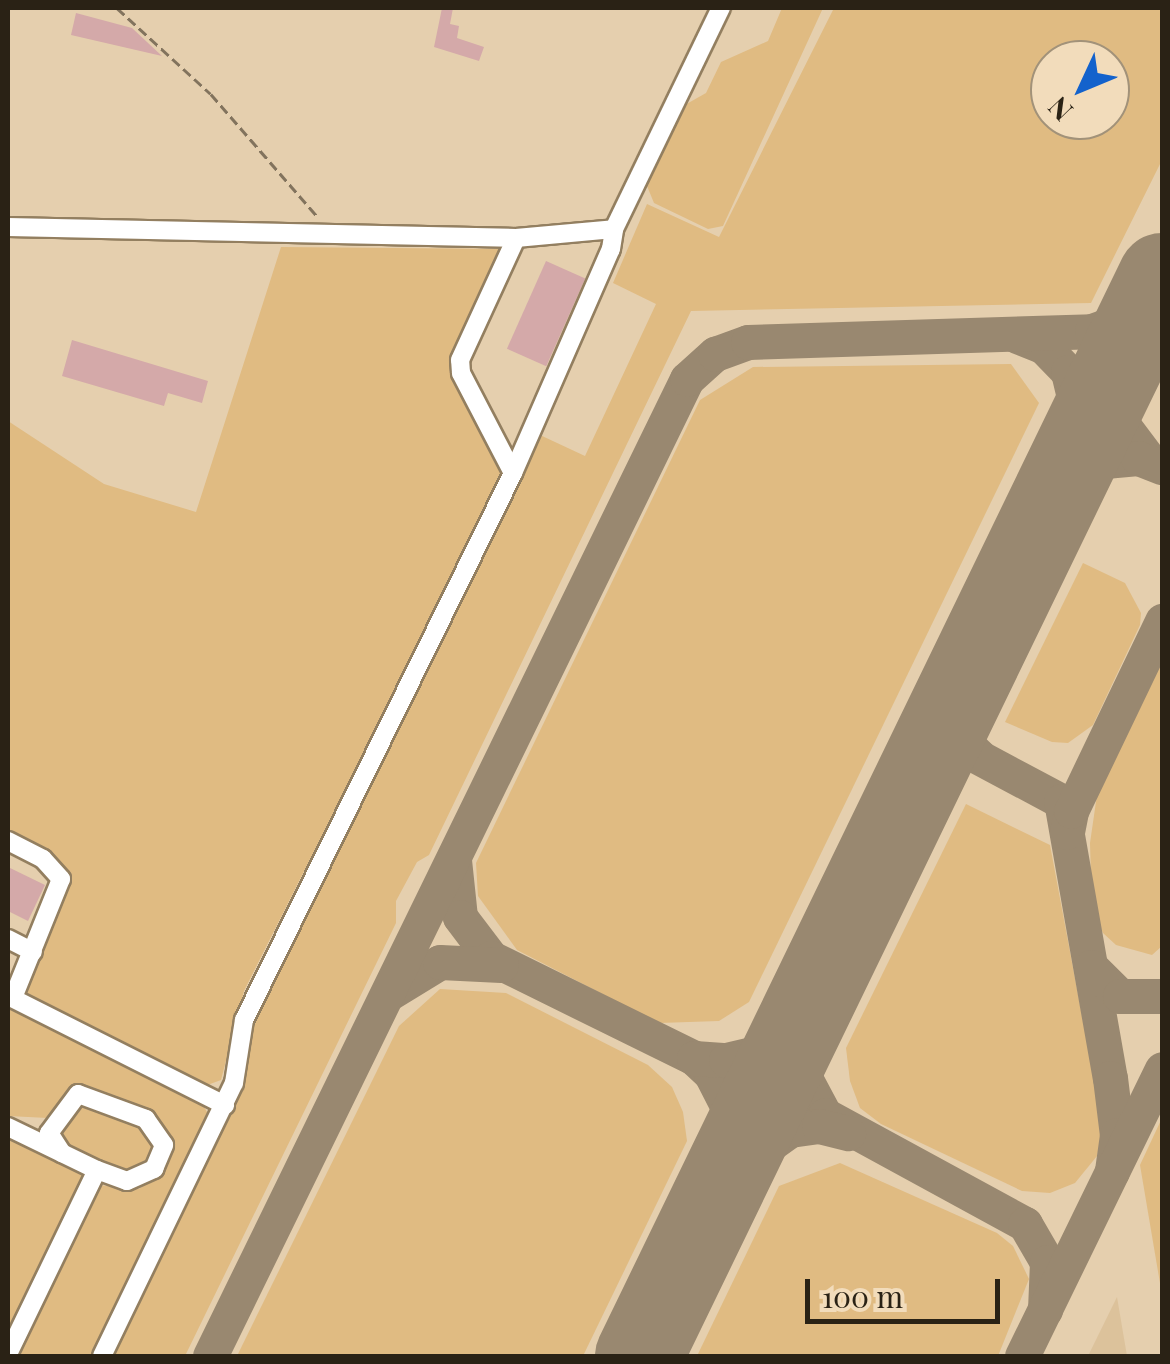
<!DOCTYPE html>
<html>
<head>
<meta charset="utf-8">
<style>
  body { margin:0 }
  #map { position:relative; width:1170px; height:1364px; overflow:hidden; background:#e5cfae; font-family:"Playfair Display",serif }
  div>[style] { position:absolute }
  [style*='--x'] { left:calc(var(--x)*1px); top:calc(var(--y)*1px); width:calc(var(--w)*1px); rotate:calc(var(--a)*1deg) }
  .built>* { inset:0; background:#dcc29b }
  .green>* { inset:0; background:#e0bb82 }
  .taxiway>* { height:35px; margin:-17.5px; padding:0 17.5px; transform-origin:17.5px; border-radius:17.5px; background:#998870 }
  .runway>* { height:88px; margin:-44px; padding:0 44px; transform-origin:44px; border-radius:44px; background:#998870 }
  .building>* { inset:0; background:#d4a9a9; transform-origin:0 0 }
  .path>* { height:2.5px; margin-top:-1.25px; transform-origin:0; background:repeating-linear-gradient(90deg,#82735d 0 10px,transparent 0 15px) }
  .roads { filter:drop-shadow(2px 0 #937f60) drop-shadow(-2px 0 #937f60) drop-shadow(0 2px #937f60) drop-shadow(0 -2px #937f60) }
  .minor>* { height:18px; margin:-9px; padding:0 9px; transform-origin:9px; border-radius:9px; background:#fff }
  span { translate:-50% -50%; white-space:nowrap; text-align:center; line-height:1.15; -webkit-text-stroke:8px #f2dcbb; paint-order:stroke }
  .frame { position:absolute; inset:0; border:10px solid #2a2215; pointer-events:none }
  .north { position:absolute; left:1030px; top:40px; width:100px; height:100px; box-sizing:border-box; background:#f2dcbb; border:2px solid #a29279; border-radius:50%; rotate:226deg; font-size:28px; font-weight:700; line-height:40px; text-align:center; color:#2a2215 }
  .north::after { content:''; display:block; margin:auto; width:35px; height:45px; background:#1362cc; clip-path:polygon(50% 0,100% 100%,50% 72%,0 100%) }
  .scale { position:absolute; left:805px; top:1279px; width:195px; height:45px; box-sizing:border-box; border:5px solid #2a2215; border-top:0; padding-left:12px; font-size:30px; line-height:35px; white-space:nowrap; color:#2a2215; -webkit-text-stroke:8px #f2dcbb; paint-order:stroke }
</style>
</head>
<body>
<div id="map">
  <div class="built">
    <div style="clip-path:polygon(1117px 1297px,1127px 1356px,1088px 1356px)"></div>
  </div>
  <div class="green">
    <div style="clip-path:polygon(782px 8px,823px 8px,723px 226px,708px 229px,654px 203px,647px 186px,683px 106px,706px 93px,721px 62px,768px 41px)"></div>
    <div style="clip-path:polygon(evenodd,834px 8px,1162px 8px,1162px 160px,1091px 303px,691px 311px,429px 855px,417px 862px,396px 901px,396px 923px,185px 1356px,110px 1356px,244px 1084px,249px 1032px,540px 435px,585px 456px,656px 304px,613px 283px,647px 204px,719px 237px,834px 8px,1050px 60px,1110px 60px,1110px 120px,1050px 120px,1050px 60px)"></div>
    <div style="clip-path:polygon(281px 247px,504px 249px,454px 358px,504px 472px,244px 991px,221px 1080px,202px 1087px,26px 996px,27px 978px,69px 876px,53px 855px,8px 833px,8px 421px,104px 484px,196px 512px)"></div>
    <div style="clip-path:polygon(1011px 364px,1039px 403px,749px 1002px,719px 1021px,659px 1023px,517px 950px,478px 896px,476px 863px,700px 400px,753px 367px)"></div>
    <div style="clip-path:polygon(1083px 563px,1125px 583px,1141px 613px,1140px 625px,1093px 725px,1068px 743px,1052px 742px,1005px 722px)"></div>
    <div style="clip-path:polygon(1162px 654px,1162px 946px,1152px 955px,1116px 945px,1103px 933px,1092px 909px,1090px 843px,1098px 788px)"></div>
    <div style="clip-path:polygon(966px 804px,1050px 845px,1103px 1128px,1097px 1156px,1075px 1183px,1050px 1193px,1022px 1191px,881px 1124px,860px 1108px,850px 1081px,846px 1048px)"></div>
    <div style="clip-path:polygon(440px 989px,506px 993px,648px 1065px,672px 1087px,683px 1112px,687px 1141px,583px 1356px,237px 1356px,399px 1026px)"></div>
    <div style="clip-path:polygon(8px 1004px,200px 1099px,208px 1114px,93px 1356px,10px 1356px,98px 1185px,139px 1189px,155px 1178px,166px 1157px,158px 1122px,92px 1088px,75px 1087px,48px 1118px,8px 1116px)"></div>
    <div style="clip-path:polygon(75px 1101px,150px 1129px,157px 1141px,150px 1168px,127px 1176px,69px 1148px,59px 1129px)"></div>
    <div style="clip-path:polygon(1162px 1118px,1162px 1295px,1140px 1165px)"></div>
    <div style="clip-path:polygon(8px 1136px,84px 1173px,85px 1182px,8px 1343px)"></div>
    <div style="clip-path:polygon(840px 1163px,997px 1233px,1013px 1246px,1029px 1279px,998px 1356px,697px 1356px,779px 1186px)"></div>
  </div>
  <div class="taxiway">
    <div style="--x:1017;--y:336;--w:29;--a:22"></div>
    <div style="--x:1044;--y:347;--w:35;--a:46"></div>
    <div style="--x:1068;--y:372;--w:69;--a:76.6"></div>
    <div style="--x:1116;--y:373;--w:52;--a:82.3"></div>
    <div style="--x:1123;--y:425;--w:45;--a:53.1"></div>
    <div style="--x:1056;--y:497;--w:61;--a:-36.3"></div>
    <div style="--x:1105;--y:461;--w:33;--a:-5"></div>
    <div style="--x:1138;--y:458;--w:26;--a:21"></div>
    <div style="--x:955;--y:705;--w:32;--a:83"></div>
    <div style="--x:959;--y:737;--w:28;--a:44"></div>
    <div style="--x:926;--y:766;--w:22;--a:-32"></div>
    <div style="--x:945;--y:754;--w:26;--a:-2"></div>
    <div style="--x:971;--y:753;--w:102;--a:28.1"></div>
    <div style="--x:1061;--y:801;--w:281;--a:80"></div>
    <div style="--x:1110;--y:1078;--w:57;--a:83"></div>
    <div style="--x:1117;--y:1135;--w:37;--a:98"></div>
    <div style="--x:1067;--y:832;--w:21;--a:-79"></div>
    <div style="--x:1071;--y:811;--w:211;--a:-64.4"></div>
    <div style="--x:454;--y:860;--w:57;--a:84"></div>
    <div style="--x:460;--y:917;--w:51;--a:52.9"></div>
    <div style="--x:491;--y:958;--w:226;--a:26.2"></div>
    <div style="--x:694;--y:1058;--w:23;--a:43"></div>
    <div style="--x:711;--y:1074;--w:46;--a:62.9"></div>
    <div style="--x:732;--y:1115;--w:60;--a:94.8"></div>
    <div style="--x:1091;--y:967;--w:41;--a:45"></div>
    <div style="--x:1120;--y:996;--w:42;--a:0"></div>
    <div style="--x:391;--y:992;--w:57;--a:-31.5"></div>
    <div style="--x:440;--y:962;--w:61;--a:2.8"></div>
    <div style="--x:804;--y:1017;--w:63;--a:88.2"></div>
    <div style="--x:806;--y:1080;--w:40;--a:62"></div>
    <div style="--x:825;--y:1115;--w:228;--a:28.6"></div>
    <div style="--x:1025;--y:1224;--w:44;--a:59.9"></div>
    <div style="--x:1047;--y:1262;--w:48;--a:92.4"></div>
    <div style="--x:694;--y:1058;--w:32;--a:4"></div>
    <div style="--x:726;--y:1060;--w:35;--a:-13"></div>
    <div style="--x:760;--y:1052;--w:56;--a:-38.5"></div>
    <div style="--x:727;--y:1175;--w:77;--a:-35.5"></div>
    <div style="--x:790;--y:1130;--w:29;--a:-8"></div>
    <div style="--x:819;--y:1126;--w:30;--a:14"></div>
    <div style="--x:210;--y:1356;--w:1087;--a:-63.98"></div>
    <div style="--x:687;--y:379;--w:38;--a:-42"></div>
    <div style="--x:715;--y:354;--w:35;--a:-20"></div>
    <div style="--x:748;--y:342;--w:344;--a:-1.8"></div>
    <div style="--x:1092;--y:331;--w:37;--a:-20"></div>
    <div style="--x:1127;--y:318;--w:36;--a:-42"></div>
    <div style="--x:1022;--y:1356;--w:319;--a:-64"></div>
  </div>
  <div class="runway">
    <div style="--x:639;--y:1356;--w:1199;--a:-64.14"></div>
  </div>
  <div class="building">
    <div style="clip-path:polygon(442px 8px,453px 8px,450px 24px,459px 26px,457px 38px,484px 47px,479px 61px,434px 47px)"></div>
    <div style="clip-path:polygon(76px 13px,132px 28px,162px 56px,71px 35px)"></div>
    <div style="left:546px;top:261px;width:43px;height:96px;rotate:24deg"></div>
    <div style="clip-path:polygon(72px 340px,208px 381px,202px 403px,168px 393px,164px 406px,62px 376px)"></div>
    <div style="clip-path:polygon(8px 867px,45px 885px,28px 921px,8px 911px)"></div>
  </div>
  <div class="path">
    <div style="--x:117;--y:8;--w:127;--a:42.5"></div>
    <div style="--x:211;--y:94;--w:162;--a:49"></div>
  </div>
  <div class="roads">
    <div class="minor">
      <div style="--x:8;--y:227;--w:508;--a:1.24"></div>
      <div style="--x:516;--y:238;--w:98;--a:-5.2"></div>
      <div style="--x:513;--y:473;--w:113;--a:-117.5"></div>
      <div style="--x:461;--y:373;--w:13;--a:-94"></div>
      <div style="--x:460;--y:360;--w:134;--a:-65.3"></div>
      <div style="--x:8;--y:841;--w:39;--a:27"></div>
      <div style="--x:43;--y:859;--w:27;--a:48"></div>
      <div style="--x:61;--y:879;--w:128;--a:112"></div>
      <div style="--x:8;--y:939;--w:28;--a:27"></div>
      <div style="--x:8;--y:996;--w:243;--a:26.7"></div>
      <div style="--x:8;--y:1127;--w:99;--a:25.8"></div>
      <div style="--x:97;--y:1170;--w:32;--a:20"></div>
      <div style="--x:127;--y:1181;--w:30;--a:-24"></div>
      <div style="--x:154;--y:1169;--w:26;--a:-67"></div>
      <div style="--x:164;--y:1145;--w:32;--a:-125"></div>
      <div style="--x:146;--y:1119;--w:72;--a:-159.8"></div>
      <div style="--x:78;--y:1094;--w:49;--a:126.6"></div>
      <div style="--x:49;--y:1133;--w:24;--a:57"></div>
      <div style="--x:8;--y:1354;--w:204;--a:-64.2"></div>
      <div style="--x:102;--y:1356;--w:303;--a:-64.2"></div>
      <div style="--x:234;--y:1083;--w:64;--a:-81"></div>
      <div style="--x:244;--y:1020;--w:610;--a:-63.81"></div>
      <div style="--x:513;--y:473;--w:244;--a:-66.4"></div>
      <div style="--x:611;--y:249;--w:20;--a:-81"></div>
      <div style="--x:614;--y:229;--w:246;--a:-64.2"></div>
    </div>
  </div>
  <div class="frame"></div>
  <div class="north">N</div>
  <div class="scale">100 m</div>
</div>
</body>
</html>
